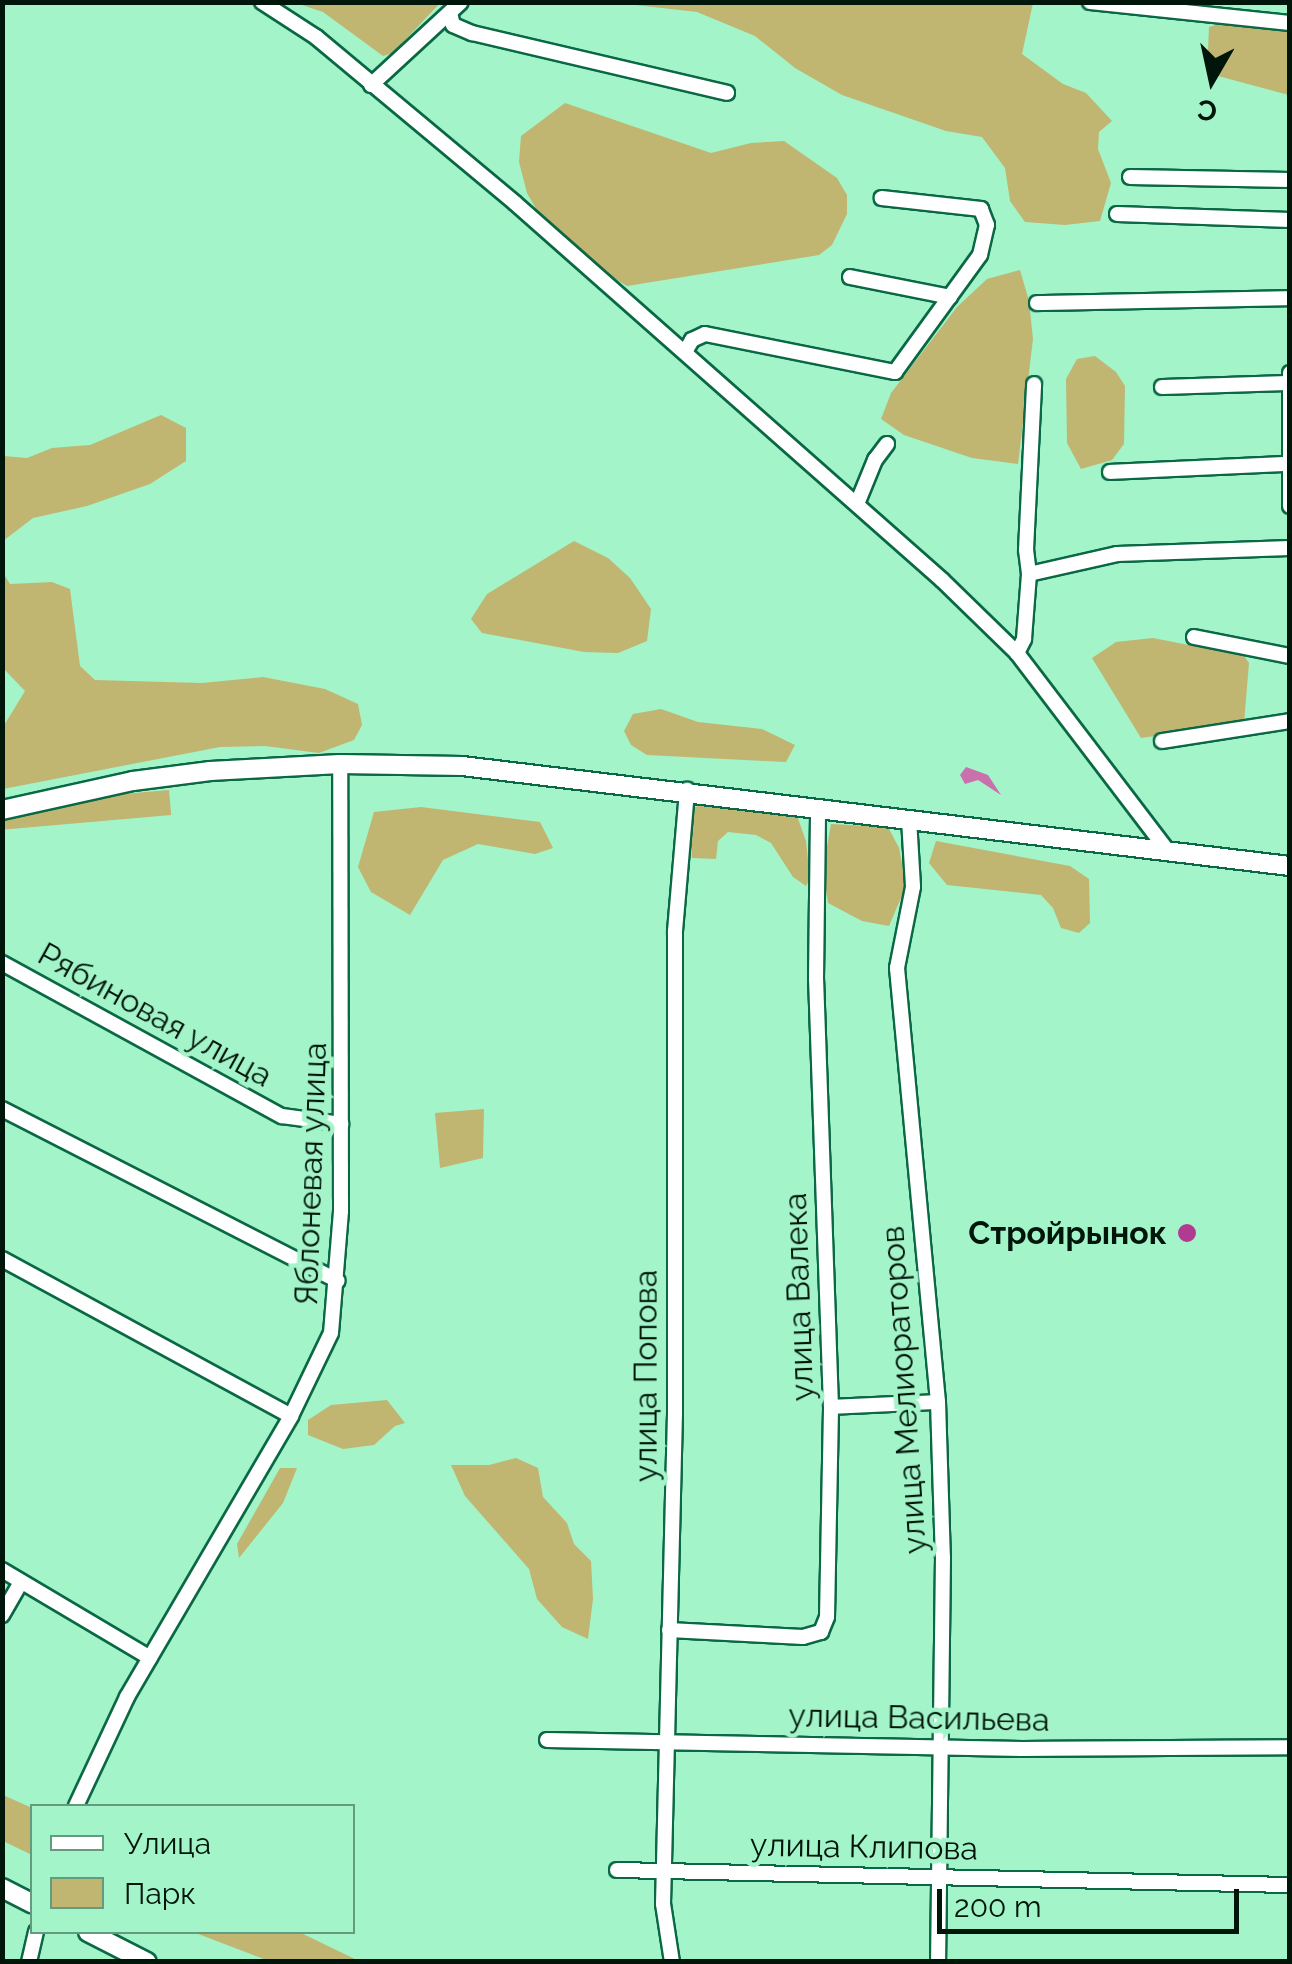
<!DOCTYPE html>
<html>
<head>
<meta charset="utf-8">
<style>
  body { margin:0 }
  #map { position:relative; width:1292px; height:1964px; overflow:hidden; background:#a3f4c9; font-family:Raleway,sans-serif }
  div>[style] { position:absolute }
  [style*='--x'] { left:calc(var(--x)*1px); top:calc(var(--y)*1px); width:calc(var(--w)*1px); rotate:calc(var(--a)*1deg) }
  .green>* { inset:0; background:#c0b571; transform-origin:0 0 }
  .water>* { inset:0; background:#ca70ad }
  .roads { filter:drop-shadow(2px 0 #0a6844) drop-shadow(-2px 0 #0a6844) drop-shadow(0 2px #0a6844) drop-shadow(0 -2px #0a6844) }
  .minor>* { height:14px; margin:-7px; padding:0 7px; transform-origin:7px; border-radius:7px; background:#fff }
  .major>* { height:18px; margin:-9px; padding:0 9px; transform-origin:9px; border-radius:9px; background:#fff }
  .dots>* { width:28px; height:28px; translate:-50% -50%; box-sizing:border-box; border:5px solid #a3f4c9; border-radius:50% }
  span { translate:-50% -50%; white-space:nowrap; text-align:center; line-height:1.15; -webkit-text-stroke:9px #a3f4c9; paint-order:stroke }
  .street-label { font-size:32px; color:#00160b }
  .poi-label { font-size:32px; color:#00160b; font-weight:700 }
  .right { translate:-100% -50%; text-align:right }
  .frame { position:absolute; inset:0; border:5px solid #00160b; pointer-events:none }
  .legend { position:absolute; left:30px; top:1804px; width:325px; height:130px; box-sizing:border-box; background:#a3f4c9; border:2px solid #629b7d; margin:0; padding:12px 18px; list-style:none; font-size:30px; color:#00160b }
  .legend li { display:flex; align-items:center; gap:20px; height:50px }
  .legend b { width:50px; border:2px solid #629b7d }
  .north { position:absolute; left:1162px; top:30px; width:100px; height:100px; -webkit-text-stroke:8px #a3f4c9; paint-order:stroke; rotate:189deg; font-size:28px; font-weight:700; line-height:40px; text-align:center; color:#00160b }
  .north::after { content:''; display:block; margin:auto; width:35px; height:45px; background:#00160b; clip-path:polygon(50% 0,100% 100%,50% 72%,0 100%) }
  .scale { position:absolute; left:937px; top:1889px; width:302px; height:45px; box-sizing:border-box; border:5px solid #00160b; border-top:0; padding-left:12px; font-size:30px; line-height:35px; white-space:nowrap; color:#00160b; -webkit-text-stroke:8px #a3f4c9; paint-order:stroke }
</style>
</head>
<body>
<div id="map">
  <div class="green">
    <div style="clip-path:polygon(296px 3px,440px 2px,440px 3px,393px 53px,383px 56px,323px 12px)"></div>
    <div style="clip-path:polygon(618px 3px,1033px 3px,1022px 54px,1063px 84px,1086px 93px,1112px 121px,1099px 132px,1098px 149px,1111px 183px,1100px 221px,1065px 225px,1025px 222px,1010px 201px,1005px 168px,982px 137px,946px 131px,842px 95px,795px 68px,755px 36px,697px 12px)"></div>
    <div style="clip-path:polygon(1225px 22px,1289px 28px,1289px 95px,1207px 73px,1209px 27px)"></div>
    <div style="clip-path:polygon(565px 103px,711px 153px,751px 143px,784px 141px,837px 178px,847px 195px,847px 214px,832px 245px,819px 255px,627px 286px,596px 267px,542px 219px,527px 193px,519px 162px,521px 136px)"></div>
    <div style="clip-path:polygon(1020px 270px,1029px 301px,1033px 339px,1018px 464px,972px 458px,904px 435px,881px 419px,891px 393px,957px 307px,987px 279px)"></div>
    <div style="clip-path:polygon(1095px 356px,1116px 372px,1125px 386px,1124px 444px,1112px 460px,1081px 469px,1067px 443px,1066px 379px,1077px 359px)"></div>
    <div style="clip-path:polygon(161px 415px,186px 428px,186px 461px,150px 484px,87px 506px,33px 518px,3px 541px,3px 456px,27px 458px,52px 448px,90px 445px)"></div>
    <div style="clip-path:polygon(574px 541px,608px 558px,630px 578px,651px 609px,647px 641px,618px 653px,584px 652px,482px 633px,471px 619px,487px 594px)"></div>
    <div style="clip-path:polygon(2px 571px,10px 584px,52px 582px,70px 589px,80px 666px,95px 680px,202px 683px,263px 677px,325px 689px,358px 704px,362px 725px,354px 740px,319px 753px,265px 746px,220px 747px,3px 789px,3px 727px,25px 691px,3px 668px)"></div>
    <div style="clip-path:polygon(1153px 638px,1244px 656px,1249px 663px,1244px 723px,1141px 738px,1092px 658px,1116px 642px)"></div>
    <div style="clip-path:polygon(661px 709px,698px 722px,762px 729px,795px 745px,786px 762px,647px 755px,631px 745px,624px 731px,633px 714px)"></div>
    <div style="left:169px;top:790px;width:25px;height:170px;rotate:85deg"></div>
    <div style="clip-path:polygon(711px 804px,797px 816px,806px 841px,810px 879px,806px 886px,793px 877px,771px 843px,756px 835px,728px 832px,718px 841px,716px 859px,692px 858px,690px 833px,695px 807px)"></div>
    <div style="clip-path:polygon(421px 807px,540px 822px,553px 848px,535px 854px,478px 844px,443px 860px,410px 915px,371px 892px,358px 867px,374px 812px)"></div>
    <div style="clip-path:polygon(831px 824px,888px 827px,899px 848px,906px 886px,889px 926px,862px 921px,828px 903px,823px 869px)"></div>
    <div style="clip-path:polygon(936px 841px,1070px 866px,1089px 879px,1090px 923px,1079px 933px,1061px 928px,1053px 908px,1041px 895px,947px 885px,929px 863px)"></div>
    <div style="clip-path:polygon(484px 1109px,483px 1158px,440px 1168px,435px 1113px)"></div>
    <div style="clip-path:polygon(387px 1400px,405px 1423px,395px 1426px,374px 1445px,343px 1449px,308px 1435px,308px 1420px,331px 1405px)"></div>
    <div style="clip-path:polygon(516px 1458px,538px 1468px,543px 1497px,567px 1523px,574px 1544px,591px 1561px,593px 1599px,588px 1639px,562px 1627px,537px 1599px,529px 1569px,465px 1496px,451px 1465px,489px 1465px)"></div>
    <div style="clip-path:polygon(280px 1468px,297px 1468px,283px 1503px,239px 1558px,237px 1544px)"></div>
    <div style="clip-path:polygon(3px 1795px,32px 1808px,32px 1855px,3px 1841px)"></div>
    <div style="clip-path:polygon(193px 1932px,299px 1932px,359px 1961px,269px 1961px)"></div>
  </div>
  <div class="water">
    <div style="clip-path:polygon(966px 767px,988px 775px,1001px 795px,978px 780px,965px 784px,960px 775px)"></div>
  </div>
  <div class="roads">
    <div class="minor">
      <div style="--x:262;--y:2;--w:64;--a:32.9"></div>
      <div style="--x:316;--y:37;--w:259;--a:39.8"></div>
      <div style="--x:515;--y:203;--w:570;--a:41.44"></div>
      <div style="--x:942;--y:580;--w:105;--a:44.2"></div>
      <div style="--x:1017;--y:653;--w:249;--a:52.7"></div>
      <div style="--x:1090;--y:2;--w:201;--a:6"></div>
      <div style="--x:450;--y:13;--w:12;--a:76"></div>
      <div style="--x:453;--y:25;--w:21;--a:23"></div>
      <div style="--x:472;--y:33;--w:262;--a:13.2"></div>
      <div style="--x:371;--y:85;--w:122;--a:-42.7"></div>
      <div style="--x:1130;--y:177;--w:160;--a:1.1"></div>
      <div style="--x:1117;--y:214;--w:173;--a:2"></div>
      <div style="--x:850;--y:277;--w:102;--a:11.3"></div>
      <div style="--x:1037;--y:303;--w:253;--a:-1.1"></div>
      <div style="--x:685;--y:352;--w:14;--a:-60"></div>
      <div style="--x:692;--y:340;--w:14;--a:-25"></div>
      <div style="--x:705;--y:334;--w:194;--a:11.3"></div>
      <div style="--x:895;--y:372;--w:145;--a:-54"></div>
      <div style="--x:980;--y:255;--w:31;--a:-77"></div>
      <div style="--x:987;--y:225;--w:17;--a:-111"></div>
      <div style="--x:981;--y:209;--w:100;--a:-173.7"></div>
      <div style="--x:1290;--y:373;--w:133;--a:90"></div>
      <div style="--x:1162;--y:387;--w:126;--a:-1.8"></div>
      <div style="--x:1110;--y:472;--w:178;--a:-2.6"></div>
      <div style="--x:857;--y:504;--w:48;--a:-67.8"></div>
      <div style="--x:875;--y:460;--w:20;--a:-53"></div>
      <div style="--x:1029;--y:574;--w:24;--a:-97"></div>
      <div style="--x:1026;--y:550;--w:166;--a:-87.2"></div>
      <div style="--x:1194;--y:637;--w:98;--a:11.2"></div>
      <div style="--x:1017;--y:653;--w:16;--a:-63"></div>
      <div style="--x:1024;--y:639;--w:65;--a:-85.6"></div>
      <div style="--x:1029;--y:574;--w:90;--a:-12.8"></div>
      <div style="--x:1117;--y:554;--w:173;--a:-2"></div>
      <div style="--x:1162;--y:741;--w:130;--a:-8.9"></div>
      <div style="--x:909;--y:819;--w:68;--a:86.6"></div>
      <div style="--x:913;--y:887;--w:83;--a:101.2"></div>
      <div style="--x:897;--y:968;--w:436;--a:84.6"></div>
      <div style="--x:938;--y:1402;--w:155;--a:88.2"></div>
      <div style="--x:943;--y:1557;--w:405;--a:90.7"></div>
      <div style="--x:2;--y:963;--w:319;--a:28.7"></div>
      <div style="--x:282;--y:1116;--w:60;--a:7.7"></div>
      <div style="--x:2;--y:1109;--w:377;--a:27.1"></div>
      <div style="--x:2;--y:1259;--w:329;--a:28.5"></div>
      <div style="--x:831;--y:1407;--w:107;--a:-2.7"></div>
      <div style="--x:2;--y:1570;--w:172;--a:30.7"></div>
      <div style="--x:2;--y:1615;--w:38;--a:-60"></div>
      <div style="--x:669;--y:1630;--w:134;--a:3"></div>
      <div style="--x:803;--y:1637;--w:19;--a:-16"></div>
      <div style="--x:821;--y:1632;--w:16;--a:-68"></div>
      <div style="--x:827;--y:1617;--w:210;--a:-88.9"></div>
      <div style="--x:831;--y:1407;--w:428;--a:-92"></div>
      <div style="--x:816;--y:979;--w:172;--a:-89.3"></div>
      <div style="--x:547;--y:1740;--w:475;--a:1.1"></div>
      <div style="--x:1022;--y:1749;--w:268;--a:-0.4"></div>
      <div style="--x:76;--y:1806;--w:120;--a:-64.9"></div>
      <div style="--x:127;--y:1697;--w:325;--a:-59.7"></div>
      <div style="--x:291;--y:1416;--w:92;--a:-64.3"></div>
      <div style="--x:331;--y:1333;--w:122;--a:-85.3"></div>
      <div style="--x:341;--y:1211;--w:447;--a:-90.1"></div>
      <div style="--x:617;--y:1870;--w:673;--a:1.28"></div>
      <div style="--x:29;--y:1962;--w:31;--a:-77"></div>
      <div style="--x:672;--y:1962;--w:59;--a:-98.8"></div>
      <div style="--x:663;--y:1904;--w:491;--a:-88.6"></div>
      <div style="--x:675;--y:1413;--w:482;--a:-90"></div>
      <div style="--x:675;--y:931;--w:142;--a:-85.1"></div>
    </div>
    <div class="major">
      <div style="--x:2;--y:810;--w:134;--a:-12.5"></div>
      <div style="--x:133;--y:781;--w:78;--a:-7.4"></div>
      <div style="--x:210;--y:771;--w:130;--a:-3.1"></div>
      <div style="--x:340;--y:764;--w:122;--a:0.9"></div>
      <div style="--x:462;--y:766;--w:834;--a:6.89"></div>
      <div style="--x:2;--y:1888;--w:34;--a:27"></div>
      <div style="--x:88;--y:1932;--w:66;--a:27"></div>
    </div>
  </div>
  <div class="dots">
    <div style="left:1187px;top:1233px;background:#b23b92"></div>
  </div>
  <div class="street-label">
    <span style="left:155px;top:1015px;rotate:29deg">Рябиновая улица</span>
    <span style="left:311px;top:1174px;rotate:-88deg">Яблоневая улица</span>
    <span style="left:799px;top:1297px;rotate:-92deg">улица Валека</span>
    <span style="left:646px;top:1376px;rotate:-90deg">улица Попова</span>
    <span style="left:904px;top:1390px;rotate:-94deg">улица Мелиораторов</span>
    <span style="left:919px;top:1718px;rotate:1deg">улица Васильева</span>
    <span style="left:864px;top:1847px;rotate:1deg">улица Клипова</span>
  </div>
  <div class="poi-label">
    <span class="right" style="left:1167px;top:1233px">Стройрынок</span>
  </div>
  <div class="frame"></div>
  <ul class="legend">
  <li><b style="height:12px;background:#fff"></b>Улица</li>
  <li><b style="height:28px;background:#c0b571"></b>Парк</li>
  </ul>
  <div class="north">С</div>
  <div class="scale">200 m</div>
</div>
</body>
</html>
